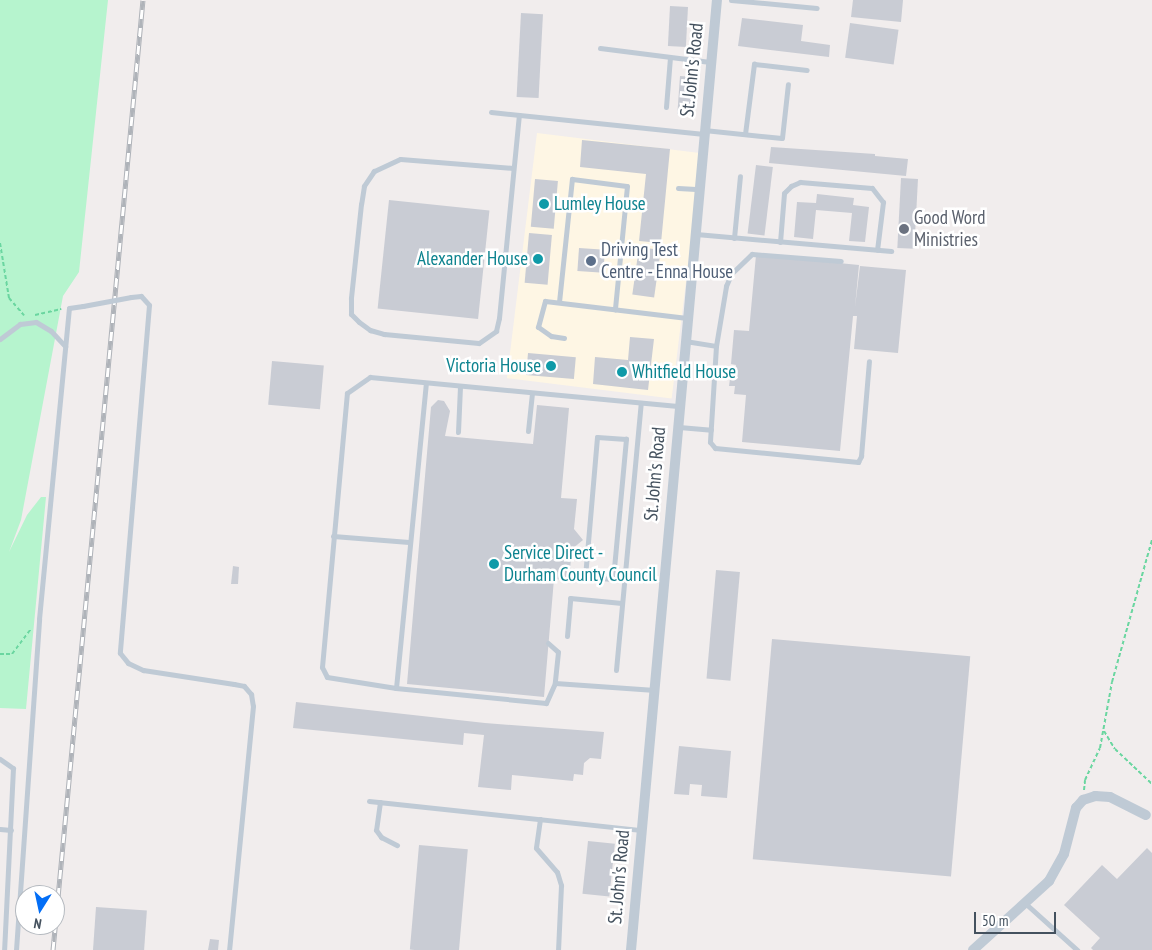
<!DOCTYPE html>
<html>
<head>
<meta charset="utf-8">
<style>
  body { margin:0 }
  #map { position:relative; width:1152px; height:950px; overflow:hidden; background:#f1eded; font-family:"PT Sans Narrow",sans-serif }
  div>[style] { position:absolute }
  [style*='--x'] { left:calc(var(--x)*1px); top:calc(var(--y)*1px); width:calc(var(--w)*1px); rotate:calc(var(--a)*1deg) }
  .commercial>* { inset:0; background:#fef6e4; transform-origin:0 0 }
  .green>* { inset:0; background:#b6f4ce }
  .building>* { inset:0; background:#c9ccd4; transform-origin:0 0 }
  .path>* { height:2px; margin-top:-1px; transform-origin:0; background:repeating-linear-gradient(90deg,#6ad6a0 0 4px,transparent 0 6.5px) }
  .service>* { height:5px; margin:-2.5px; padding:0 2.5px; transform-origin:2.5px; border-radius:2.5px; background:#bfcad5 }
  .minor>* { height:10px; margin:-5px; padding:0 5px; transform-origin:5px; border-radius:5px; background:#bfcad5 }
  .rail>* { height:5px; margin-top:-2.5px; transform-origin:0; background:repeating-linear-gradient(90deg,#fff 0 9px,#afb3b9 0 18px); box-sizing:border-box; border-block:1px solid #afb3b9 }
  .service-bridge>* { height:5px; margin:-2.5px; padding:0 2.5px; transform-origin:2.5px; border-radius:2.5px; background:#bfcad5 }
  .dots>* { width:14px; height:14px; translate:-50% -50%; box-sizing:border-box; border:2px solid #fff; border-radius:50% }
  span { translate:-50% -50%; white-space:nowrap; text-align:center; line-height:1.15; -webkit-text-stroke:5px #fff; paint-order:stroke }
  .street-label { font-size:19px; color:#44515e }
  .culture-label { font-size:19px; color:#0d838f }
  .left { translate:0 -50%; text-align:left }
  .right { translate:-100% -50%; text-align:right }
  .worship-label { font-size:19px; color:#5b616d }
  .service-label { font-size:19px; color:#4e5e75 }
  .north { position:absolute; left:15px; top:885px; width:50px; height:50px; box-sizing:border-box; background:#fff; border:1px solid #b4b9bf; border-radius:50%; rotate:190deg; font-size:14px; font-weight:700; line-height:20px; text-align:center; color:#44515e }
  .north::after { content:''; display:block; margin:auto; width:18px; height:22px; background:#036ef6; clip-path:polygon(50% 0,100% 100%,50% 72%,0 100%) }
  .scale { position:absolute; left:974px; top:912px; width:82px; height:22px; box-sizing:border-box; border:2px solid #44515e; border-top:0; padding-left:6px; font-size:15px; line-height:18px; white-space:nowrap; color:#44515e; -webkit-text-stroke:4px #fff; paint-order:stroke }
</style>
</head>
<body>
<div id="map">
  <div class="commercial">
    <div style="left:537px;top:133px;width:166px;height:247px;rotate:7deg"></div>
  </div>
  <div class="green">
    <div style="clip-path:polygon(0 0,108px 0,79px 272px,63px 296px,21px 520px,9px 552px,27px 515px,41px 497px,46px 497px,26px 709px,0 708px)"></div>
  </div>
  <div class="building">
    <div style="clip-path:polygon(853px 0,903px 0,901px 22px,851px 17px)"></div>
    <div style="left:670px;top:6px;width:18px;height:40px;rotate:3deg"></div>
    <div style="left:521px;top:13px;width:22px;height:84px;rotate:3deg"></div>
    <div style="clip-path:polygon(742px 18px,803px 25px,801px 41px,830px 45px,829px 57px,738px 46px)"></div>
    <div style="left:850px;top:23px;width:49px;height:35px;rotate:8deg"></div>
    <div style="left:680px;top:76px;width:14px;height:38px;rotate:4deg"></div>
    <div style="clip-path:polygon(582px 140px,670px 149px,661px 243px,639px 241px,646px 174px,580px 167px)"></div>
    <div style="clip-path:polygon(771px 147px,875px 154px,875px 156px,908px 159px,906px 176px,769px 163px)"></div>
    <div style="left:756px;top:165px;width:17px;height:69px;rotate:7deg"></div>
    <div style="left:901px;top:178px;width:17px;height:70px;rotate:3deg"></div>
    <div style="left:535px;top:179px;width:23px;height:48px;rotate:5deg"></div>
    <div style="clip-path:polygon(817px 194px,854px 198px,853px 205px,869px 207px,865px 242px,849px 241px,852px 213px,816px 210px,813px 239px,794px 237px,797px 202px,816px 203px)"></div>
    <div style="left:389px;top:200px;width:101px;height:109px;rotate:6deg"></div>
    <div style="left:529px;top:233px;width:23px;height:50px;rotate:5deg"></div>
    <div style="left:639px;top:247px;width:22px;height:48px;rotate:8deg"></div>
    <div style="left:579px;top:248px;width:26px;height:23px;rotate:4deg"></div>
    <div style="clip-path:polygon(756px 255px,859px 265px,855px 307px,860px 266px,906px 270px,898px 353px,854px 349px,857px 316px,853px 316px,840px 451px,742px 442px,746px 395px,734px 394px,735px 386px,729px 386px,731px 371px,735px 371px,736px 365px,731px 364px,734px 330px,749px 331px)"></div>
    <div style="clip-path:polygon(630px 337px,654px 339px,648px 390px,593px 384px,595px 357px,628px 360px)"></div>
    <div style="left:528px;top:353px;width:48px;height:22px;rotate:5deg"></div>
    <div style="left:272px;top:361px;width:52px;height:44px;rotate:5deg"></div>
    <div style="clip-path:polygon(444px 401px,450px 411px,445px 436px,533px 444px,537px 405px,569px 408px,561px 498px,577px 499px,574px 529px,583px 540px,572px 549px,569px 580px,554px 579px,544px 697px,407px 684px,431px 407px,438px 400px)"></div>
    <div style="clip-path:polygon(233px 566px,239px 567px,238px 584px,231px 584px)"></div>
    <div style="left:716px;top:570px;width:24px;height:109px;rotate:5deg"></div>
    <div style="left:772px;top:639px;width:199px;height:221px;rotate:5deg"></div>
    <div style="clip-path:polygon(296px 702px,485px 723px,604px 732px,601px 759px,590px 758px,584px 763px,583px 775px,574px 774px,573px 781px,512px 775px,511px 790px,478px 787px,484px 735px,464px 733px,463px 745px,293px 728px)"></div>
    <div style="clip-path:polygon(679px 746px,731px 751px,727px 798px,701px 796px,702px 785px,690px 784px,689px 795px,674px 794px)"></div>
    <div style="left:588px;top:841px;width:27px;height:53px;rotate:6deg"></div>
    <div style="left:419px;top:845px;width:49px;height:105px;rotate:5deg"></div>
    <div style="clip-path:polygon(1147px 848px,1152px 853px,1152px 950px,1093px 950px,1091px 948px,1100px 938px,1064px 905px,1102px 865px,1117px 879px)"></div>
    <div style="left:96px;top:907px;width:51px;height:43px;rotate:4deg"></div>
    <div style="clip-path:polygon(210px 939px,219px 940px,218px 950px,208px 950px)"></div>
  </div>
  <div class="path">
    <div style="--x:0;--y:243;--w:56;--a:80.7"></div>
    <div style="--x:9;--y:298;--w:23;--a:49"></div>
    <div style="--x:35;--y:315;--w:27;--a:-13"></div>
    <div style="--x:0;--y:654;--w:12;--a:0"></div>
    <div style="--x:12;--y:654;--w:31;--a:-53"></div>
    <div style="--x:1104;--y:731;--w:21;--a:59"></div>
    <div style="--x:1115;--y:749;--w:51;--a:43.4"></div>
    <div style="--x:1084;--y:790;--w:10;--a:-84"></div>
    <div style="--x:1085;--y:780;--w:35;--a:-65"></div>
    <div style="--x:1100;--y:748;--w:67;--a:-79.7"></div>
    <div style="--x:1112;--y:682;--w:148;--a:-74.3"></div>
  </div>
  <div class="service">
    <div style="--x:731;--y:0;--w:86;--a:5.3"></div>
    <div style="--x:600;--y:48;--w:111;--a:7.3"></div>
    <div style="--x:666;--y:107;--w:50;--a:-85.4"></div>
    <div style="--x:491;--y:112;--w:214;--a:5.9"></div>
    <div style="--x:704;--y:130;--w:78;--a:5.9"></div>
    <div style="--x:782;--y:138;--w:54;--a:-83.7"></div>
    <div style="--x:745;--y:134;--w:71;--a:-82.7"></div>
    <div style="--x:754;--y:64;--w:53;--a:6.5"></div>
    <div style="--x:513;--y:168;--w:113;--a:-175.4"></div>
    <div style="--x:400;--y:159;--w:29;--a:155"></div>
    <div style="--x:374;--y:171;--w:18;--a:124"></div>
    <div style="--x:364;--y:186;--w:18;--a:99"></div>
    <div style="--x:361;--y:204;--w:95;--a:96.1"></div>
    <div style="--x:351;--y:298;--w:16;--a:90"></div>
    <div style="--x:351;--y:314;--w:11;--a:45"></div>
    <div style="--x:359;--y:322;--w:14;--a:36"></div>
    <div style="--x:370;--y:330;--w:15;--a:16"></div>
    <div style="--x:384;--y:334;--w:95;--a:5.4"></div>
    <div style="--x:479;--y:343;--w:21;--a:-35"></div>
    <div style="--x:496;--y:331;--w:13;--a:-77"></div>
    <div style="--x:499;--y:318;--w:204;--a:-84.4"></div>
    <div style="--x:678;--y:188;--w:22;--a:3"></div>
    <div style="--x:696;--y:234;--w:196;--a:5"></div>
    <div style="--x:734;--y:238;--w:62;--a:-84.5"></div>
    <div style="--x:780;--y:242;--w:49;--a:-85.3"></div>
    <div style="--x:784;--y:193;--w:10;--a:-45"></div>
    <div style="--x:791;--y:186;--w:10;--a:-24"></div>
    <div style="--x:800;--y:182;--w:72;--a:4.8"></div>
    <div style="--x:872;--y:188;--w:18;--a:52"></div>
    <div style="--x:883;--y:202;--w:48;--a:97.1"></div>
    <div style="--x:131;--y:297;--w:10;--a:-6"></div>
    <div style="--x:141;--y:296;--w:12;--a:48"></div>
    <div style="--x:149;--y:305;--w:349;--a:94.8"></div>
    <div style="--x:120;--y:653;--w:13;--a:51"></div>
    <div style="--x:128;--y:663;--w:17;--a:25"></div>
    <div style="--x:143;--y:670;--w:92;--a:8.7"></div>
    <div style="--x:234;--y:684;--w:10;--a:11"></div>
    <div style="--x:244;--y:686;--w:11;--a:49"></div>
    <div style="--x:251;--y:694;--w:12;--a:81"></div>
    <div style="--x:253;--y:706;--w:245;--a:95.6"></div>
    <div style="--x:559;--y:302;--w:124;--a:-84"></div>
    <div style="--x:572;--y:179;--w:55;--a:7.3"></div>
    <div style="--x:627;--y:186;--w:124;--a:95.6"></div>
    <div style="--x:564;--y:338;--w:13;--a:-171"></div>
    <div style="--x:551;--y:336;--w:16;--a:-145"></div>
    <div style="--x:538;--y:327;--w:27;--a:-75"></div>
    <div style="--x:545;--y:301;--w:143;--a:6.8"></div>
    <div style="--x:0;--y:339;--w:25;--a:-37"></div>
    <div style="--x:20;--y:324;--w:16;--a:-7"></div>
    <div style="--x:36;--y:322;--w:17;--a:31"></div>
    <div style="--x:51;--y:331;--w:21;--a:47"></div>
    <div style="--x:685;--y:341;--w:31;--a:9"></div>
    <div style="--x:716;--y:346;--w:61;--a:-80.5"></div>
    <div style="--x:726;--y:286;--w:13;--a:-67"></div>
    <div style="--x:731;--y:274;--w:29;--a:-44"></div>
    <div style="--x:752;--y:254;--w:89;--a:4.5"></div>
    <div style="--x:716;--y:346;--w:96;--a:93.6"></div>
    <div style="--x:710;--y:442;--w:8;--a:50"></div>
    <div style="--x:715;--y:448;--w:144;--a:5.6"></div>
    <div style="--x:858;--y:462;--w:7;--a:-63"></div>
    <div style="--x:861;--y:456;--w:95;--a:-85.2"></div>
    <div style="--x:679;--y:427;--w:32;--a:5"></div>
    <div style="--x:528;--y:431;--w:38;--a:-84"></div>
    <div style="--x:458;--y:432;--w:46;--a:-87.5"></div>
    <div style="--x:333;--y:536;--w:76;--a:4.5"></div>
    <div style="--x:613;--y:579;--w:141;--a:-84.7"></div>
    <div style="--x:626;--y:439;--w:29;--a:-176"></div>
    <div style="--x:597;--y:437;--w:141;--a:94.9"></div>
    <div style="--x:585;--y:577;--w:39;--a:4"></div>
    <div style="--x:567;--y:636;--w:38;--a:-85"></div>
    <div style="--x:570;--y:598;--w:52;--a:5.5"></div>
    <div style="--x:548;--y:643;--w:13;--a:42"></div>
    <div style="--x:558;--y:652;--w:31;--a:96"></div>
    <div style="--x:555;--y:683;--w:100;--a:4"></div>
    <div style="--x:616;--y:670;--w:268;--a:-84.7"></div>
    <div style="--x:555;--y:683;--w:22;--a:114"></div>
    <div style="--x:546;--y:703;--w:151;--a:-174.3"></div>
    <div style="--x:396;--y:688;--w:70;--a:-170.9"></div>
    <div style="--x:327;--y:677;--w:11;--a:-117"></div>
    <div style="--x:322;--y:667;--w:275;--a:-84.8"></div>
    <div style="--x:347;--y:393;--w:28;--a:-35"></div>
    <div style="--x:370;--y:377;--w:309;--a:5.4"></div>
    <div style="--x:396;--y:688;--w:306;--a:-84.4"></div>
    <div style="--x:0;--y:759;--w:16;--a:35"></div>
    <div style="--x:13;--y:768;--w:182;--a:92.8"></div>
    <div style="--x:369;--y:801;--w:274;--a:6.1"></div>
    <div style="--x:380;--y:802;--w:28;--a:98"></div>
    <div style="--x:376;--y:830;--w:9;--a:54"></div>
    <div style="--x:381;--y:837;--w:18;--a:27"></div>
    <div style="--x:540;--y:819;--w:29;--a:98"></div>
    <div style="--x:536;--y:848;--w:32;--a:49"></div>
    <div style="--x:557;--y:872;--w:14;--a:73"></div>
    <div style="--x:561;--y:885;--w:65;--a:92.6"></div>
    <div style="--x:0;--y:829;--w:11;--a:5"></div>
    <div style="--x:1026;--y:904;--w:69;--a:42"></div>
    <div style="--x:16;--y:950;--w:332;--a:-86"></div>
    <div style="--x:39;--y:619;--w:312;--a:-84.5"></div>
    <div style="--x:69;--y:308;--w:14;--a:-8"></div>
  </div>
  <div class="minor">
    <div style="--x:631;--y:950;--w:954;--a:-84.83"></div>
    <div style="--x:973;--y:950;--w:103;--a:-42.2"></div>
    <div style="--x:1049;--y:881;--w:31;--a:-61"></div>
    <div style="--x:1064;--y:854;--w:48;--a:-75.4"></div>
    <div style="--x:1076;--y:808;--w:11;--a:-49"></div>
    <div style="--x:1083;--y:800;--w:13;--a:-18"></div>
    <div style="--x:1095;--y:796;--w:15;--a:4"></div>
    <div style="--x:1110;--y:797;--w:40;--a:26.6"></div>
  </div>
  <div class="rail">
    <div style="--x:53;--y:950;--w:954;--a:-84.59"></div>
  </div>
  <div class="service-bridge">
    <div style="--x:83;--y:306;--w:49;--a:-10.6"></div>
  </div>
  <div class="dots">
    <div style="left:544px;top:204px;background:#0f9aa8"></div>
    <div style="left:904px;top:229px;background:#6b7280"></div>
    <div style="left:538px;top:259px;background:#0f9aa8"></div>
    <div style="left:591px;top:261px;background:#5c6f8a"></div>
    <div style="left:551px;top:366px;background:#0f9aa8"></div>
    <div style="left:622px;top:372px;background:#0f9aa8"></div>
    <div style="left:494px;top:564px;background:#0f9aa8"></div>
  </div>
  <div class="street-label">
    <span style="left:692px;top:70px;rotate:-84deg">St. John's Road</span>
    <span style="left:655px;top:474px;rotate:-85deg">St. John's Road</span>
    <span style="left:619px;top:877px;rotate:-85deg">St. John's Road</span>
  </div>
  <div class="culture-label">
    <span class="left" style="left:554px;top:204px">Lumley House</span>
    <span class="right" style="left:528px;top:259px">Alexander House</span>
    <span class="right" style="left:541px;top:366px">Victoria House</span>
    <span class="left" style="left:632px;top:372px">Whitfield House</span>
    <span class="left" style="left:504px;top:564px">Service Direct -<br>Durham County Council</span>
  </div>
  <div class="worship-label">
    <span class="left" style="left:914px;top:229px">Good Word<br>Ministries</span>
  </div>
  <div class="service-label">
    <span class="left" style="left:601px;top:261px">Driving Test<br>Centre - Enna House</span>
  </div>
  <div class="north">N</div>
  <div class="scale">50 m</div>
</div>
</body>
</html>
